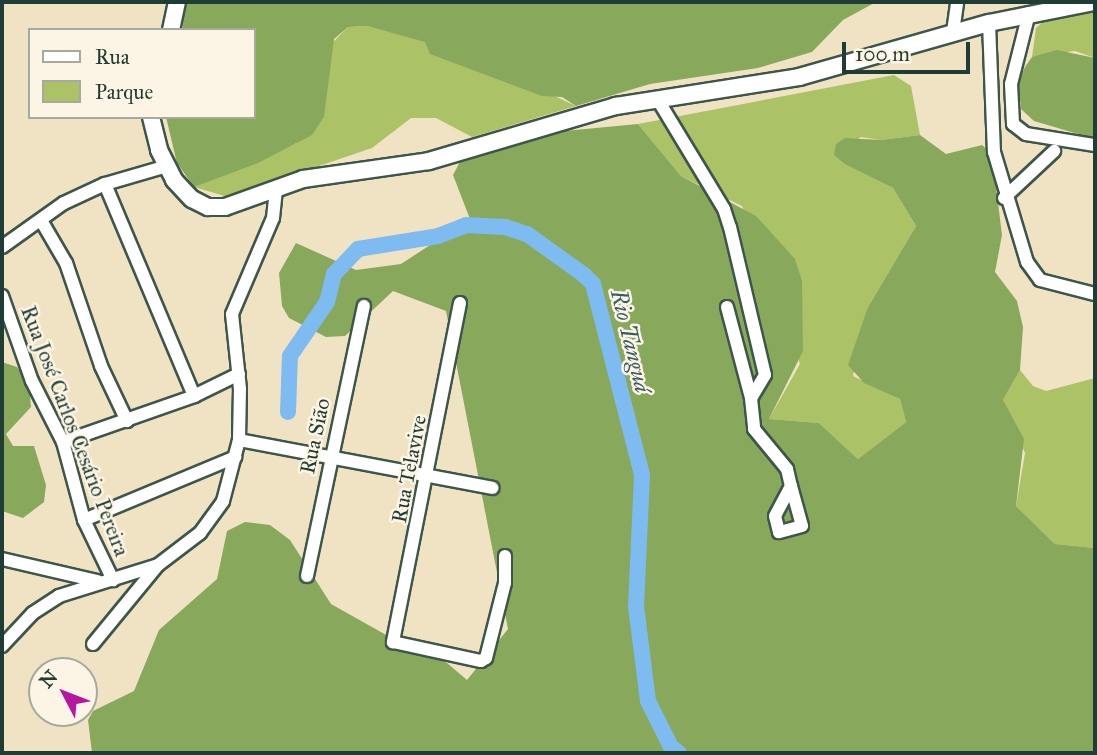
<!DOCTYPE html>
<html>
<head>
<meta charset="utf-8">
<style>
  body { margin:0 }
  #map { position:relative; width:1097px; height:755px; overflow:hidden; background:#f0e3c4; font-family:"IM FELL Great Primer",serif }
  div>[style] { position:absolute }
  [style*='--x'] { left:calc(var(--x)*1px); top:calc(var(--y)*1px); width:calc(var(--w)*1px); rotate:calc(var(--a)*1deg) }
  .green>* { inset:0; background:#abc267 }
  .forest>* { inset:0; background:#88a85c }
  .river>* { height:16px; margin:-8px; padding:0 8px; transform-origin:8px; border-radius:8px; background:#7ebbf1 }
  .roads { filter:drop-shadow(2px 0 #3e564a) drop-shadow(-2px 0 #3e564a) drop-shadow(0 2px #3e564a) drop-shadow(0 -2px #3e564a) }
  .minor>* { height:12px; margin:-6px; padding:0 6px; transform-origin:6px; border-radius:6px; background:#fff }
  .major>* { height:16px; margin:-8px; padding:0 8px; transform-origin:8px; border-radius:8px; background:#fff }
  span { translate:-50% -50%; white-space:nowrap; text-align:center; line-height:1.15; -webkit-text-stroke:5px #fcf5e5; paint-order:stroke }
  .street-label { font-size:21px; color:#1f3d34 }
  .water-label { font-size:23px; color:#375c63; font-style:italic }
  .frame { position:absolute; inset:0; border:4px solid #1f3d34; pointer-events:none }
  .legend { position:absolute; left:28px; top:28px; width:228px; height:91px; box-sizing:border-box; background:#fcf5e5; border:2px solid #a4ab9e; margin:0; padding:9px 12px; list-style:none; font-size:21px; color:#1f3d34 }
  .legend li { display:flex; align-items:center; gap:14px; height:35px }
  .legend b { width:35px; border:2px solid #a4ab9e }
  .north { position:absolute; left:28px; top:657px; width:70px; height:70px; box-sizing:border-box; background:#fcf5e5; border:2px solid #a4ab9e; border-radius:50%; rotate:312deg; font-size:19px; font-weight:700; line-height:28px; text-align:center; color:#1f3d34 }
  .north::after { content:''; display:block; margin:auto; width:24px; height:32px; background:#b5179e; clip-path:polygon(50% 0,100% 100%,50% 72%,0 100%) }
  .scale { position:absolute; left:842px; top:42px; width:128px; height:32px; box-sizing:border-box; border:4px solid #1f3d34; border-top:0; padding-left:9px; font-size:21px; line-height:24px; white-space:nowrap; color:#1f3d34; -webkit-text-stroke:5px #fcf5e5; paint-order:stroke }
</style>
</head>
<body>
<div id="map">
  <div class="green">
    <div style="clip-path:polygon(1095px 12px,1095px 58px,1075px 51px,1032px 57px,1036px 28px,1045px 20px)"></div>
    <div style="clip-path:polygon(367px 26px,452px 48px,576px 106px,472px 137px,436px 118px,411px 118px,372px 148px,248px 190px,228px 197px,194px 187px,297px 143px,329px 46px,348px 27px)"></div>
    <div style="clip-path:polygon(894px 75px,911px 86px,920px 135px,881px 140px,860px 137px,845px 163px,893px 188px,916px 226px,868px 307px,853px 376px,900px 399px,906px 422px,858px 459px,819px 423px,769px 419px,800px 364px,742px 206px,681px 176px,638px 124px)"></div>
    <div style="clip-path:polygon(1020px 370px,1033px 386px,1046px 391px,1095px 378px,1095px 548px,1055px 544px,1016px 506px,1025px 453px,1003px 400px)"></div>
  </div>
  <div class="forest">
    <div style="clip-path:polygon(186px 2px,876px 2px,843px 20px,812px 52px,758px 68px,650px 84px,576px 106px,562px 97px,542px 96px,430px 54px,425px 42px,367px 26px,348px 27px,334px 39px,324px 117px,312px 135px,258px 163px,194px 187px,177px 163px,166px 117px,254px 117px,254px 30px,182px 30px)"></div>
    <div style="clip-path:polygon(1057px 50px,1095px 58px,1095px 139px,1034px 121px,1021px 109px,1018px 83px,1025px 67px,1032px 57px)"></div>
    <div style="clip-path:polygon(638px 124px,681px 176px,756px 216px,795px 259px,802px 281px,803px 351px,769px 419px,819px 423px,858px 459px,906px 422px,900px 399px,864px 383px,848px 365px,868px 307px,916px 226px,893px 188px,845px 164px,834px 155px,836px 144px,845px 138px,881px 140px,920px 135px,946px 154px,982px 145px,992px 154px,1002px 235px,995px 272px,1017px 301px,1023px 327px,1020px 370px,1003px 400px,1024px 439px,1016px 506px,1055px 544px,1095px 548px,1095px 753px,92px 753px,88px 720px,93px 711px,134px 691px,159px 630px,217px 579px,227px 531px,245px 522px,270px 525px,290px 540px,331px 604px,404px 645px,447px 663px,467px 680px,508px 629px,446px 311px,393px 291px,345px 336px,326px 337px,289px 318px,282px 306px,279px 273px,296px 243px,356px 270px,401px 264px,470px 219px,453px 175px,461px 160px,554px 132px)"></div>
    <div style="clip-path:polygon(2px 362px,17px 367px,29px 384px,31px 407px,6px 434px,13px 446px,34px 446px,46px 485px,44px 502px,23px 518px,2px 511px)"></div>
  </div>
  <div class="river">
    <div style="--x:288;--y:412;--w:56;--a:-88"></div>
    <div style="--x:290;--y:356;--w:65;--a:-55.6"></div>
    <div style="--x:327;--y:302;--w:29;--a:-76"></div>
    <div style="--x:334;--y:274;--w:35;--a:-46"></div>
    <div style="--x:358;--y:249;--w:81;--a:-9.2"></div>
    <div style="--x:438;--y:236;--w:30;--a:-21"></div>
    <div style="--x:466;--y:225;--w:39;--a:3"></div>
    <div style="--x:505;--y:227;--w:23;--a:18"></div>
    <div style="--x:527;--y:234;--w:70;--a:35.7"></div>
    <div style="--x:584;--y:275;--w:13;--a:45"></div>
    <div style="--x:593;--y:284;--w:197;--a:75.6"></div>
    <div style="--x:642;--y:475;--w:131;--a:92.6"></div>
    <div style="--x:636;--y:606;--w:96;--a:82.8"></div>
    <div style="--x:648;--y:701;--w:51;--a:63.4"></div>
    <div style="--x:671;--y:747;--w:10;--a:37"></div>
  </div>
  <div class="roads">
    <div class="minor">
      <div style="--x:1029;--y:13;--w:73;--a:104.2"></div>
      <div style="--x:1011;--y:84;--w:40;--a:87.1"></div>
      <div style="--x:1013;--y:124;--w:16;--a:38"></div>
      <div style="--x:1026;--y:134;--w:70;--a:9.1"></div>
      <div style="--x:989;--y:23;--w:129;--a:87.8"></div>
      <div style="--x:994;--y:152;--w:115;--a:73.3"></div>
      <div style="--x:1027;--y:262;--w:22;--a:54"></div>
      <div style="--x:1040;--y:280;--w:57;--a:14.3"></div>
      <div style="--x:953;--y:32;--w:30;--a:-82"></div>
      <div style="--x:658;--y:100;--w:127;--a:58.8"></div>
      <div style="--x:724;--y:209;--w:19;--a:72"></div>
      <div style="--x:730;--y:227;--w:152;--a:76.7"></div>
      <div style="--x:765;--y:375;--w:27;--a:121"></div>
      <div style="--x:751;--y:398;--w:31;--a:84"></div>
      <div style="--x:754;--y:429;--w:52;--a:50.5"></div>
      <div style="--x:787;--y:469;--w:17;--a:77"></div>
      <div style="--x:791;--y:486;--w:41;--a:74.6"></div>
      <div style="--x:802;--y:526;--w:24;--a:165"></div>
      <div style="--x:779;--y:532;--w:16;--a:-104"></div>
      <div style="--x:775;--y:516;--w:34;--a:-62"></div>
      <div style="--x:105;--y:184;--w:230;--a:67.2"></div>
      <div style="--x:1004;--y:198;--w:69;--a:-43.2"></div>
      <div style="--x:42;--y:222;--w:48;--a:59.7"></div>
      <div style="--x:66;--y:263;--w:109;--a:71.2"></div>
      <div style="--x:101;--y:366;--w:61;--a:64.7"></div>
      <div style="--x:2;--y:247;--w:76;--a:-35.4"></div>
      <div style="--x:64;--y:203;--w:45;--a:-24.9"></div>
      <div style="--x:105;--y:184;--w:65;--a:-16.2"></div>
      <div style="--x:2;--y:296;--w:90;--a:70.6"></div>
      <div style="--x:32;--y:381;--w:68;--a:63.1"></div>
      <div style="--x:63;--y:442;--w:81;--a:74.9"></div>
      <div style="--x:84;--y:520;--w:67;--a:64.2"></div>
      <div style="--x:460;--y:303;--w:346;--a:101.2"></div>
      <div style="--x:393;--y:642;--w:90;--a:12.2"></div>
      <div style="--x:481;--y:661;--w:6;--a:-31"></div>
      <div style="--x:486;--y:658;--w:77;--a:-75.8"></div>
      <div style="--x:505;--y:583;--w:27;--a:-90"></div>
      <div style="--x:727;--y:307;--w:94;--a:75.2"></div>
      <div style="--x:239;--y:440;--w:258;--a:10.7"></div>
      <div style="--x:63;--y:442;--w:139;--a:-19.3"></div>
      <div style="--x:194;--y:396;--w:50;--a:-26.1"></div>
      <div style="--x:84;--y:520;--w:164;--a:-22.6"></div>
      <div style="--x:2;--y:559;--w:98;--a:13"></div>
      <div style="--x:307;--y:576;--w:276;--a:-78.1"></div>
      <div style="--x:93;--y:644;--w:101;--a:-50.6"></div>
      <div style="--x:2;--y:646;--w:45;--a:-46.8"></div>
      <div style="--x:33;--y:613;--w:31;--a:-33"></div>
      <div style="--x:59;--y:596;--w:104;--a:-17.4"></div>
      <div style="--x:158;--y:565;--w:53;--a:-37.3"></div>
      <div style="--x:200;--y:533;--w:39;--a:-54"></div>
      <div style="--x:223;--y:501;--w:63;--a:-75.3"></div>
      <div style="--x:239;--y:440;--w:51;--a:-88.9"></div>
      <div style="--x:240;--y:389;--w:75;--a:-96.1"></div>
      <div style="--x:232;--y:314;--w:104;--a:-66.9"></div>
      <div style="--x:273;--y:218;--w:29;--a:-84"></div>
    </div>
    <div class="major">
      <div style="--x:171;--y:30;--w:29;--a:-78"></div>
      <div style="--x:151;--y:117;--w:34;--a:76"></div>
      <div style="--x:159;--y:150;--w:34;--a:63"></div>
      <div style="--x:174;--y:180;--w:26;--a:47"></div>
      <div style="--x:192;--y:199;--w:18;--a:27"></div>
      <div style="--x:208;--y:207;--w:17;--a:0"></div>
      <div style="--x:225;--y:207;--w:83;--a:-19.7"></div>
      <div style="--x:303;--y:179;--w:127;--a:-8.1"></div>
      <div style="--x:429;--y:161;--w:195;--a:-16.4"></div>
      <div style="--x:616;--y:106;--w:185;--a:-9"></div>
      <div style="--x:799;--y:77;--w:198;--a:-15.9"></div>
      <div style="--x:989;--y:23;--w:106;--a:-11.4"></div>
    </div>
  </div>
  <div class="street-label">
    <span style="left:75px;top:431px;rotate:69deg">Rua José Carlos Cesário Pereira</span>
    <span style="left:315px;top:436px;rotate:-78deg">Rua Sião</span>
    <span style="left:409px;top:469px;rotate:-79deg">Rua Telavive</span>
  </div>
  <div class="water-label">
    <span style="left:631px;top:341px;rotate:76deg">Rio Tanguá</span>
  </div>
  <div class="frame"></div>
  <ul class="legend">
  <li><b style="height:9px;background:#fff"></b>Rua</li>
  <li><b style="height:19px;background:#abc267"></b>Parque</li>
  </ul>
  <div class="north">N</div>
  <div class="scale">100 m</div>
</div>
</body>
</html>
